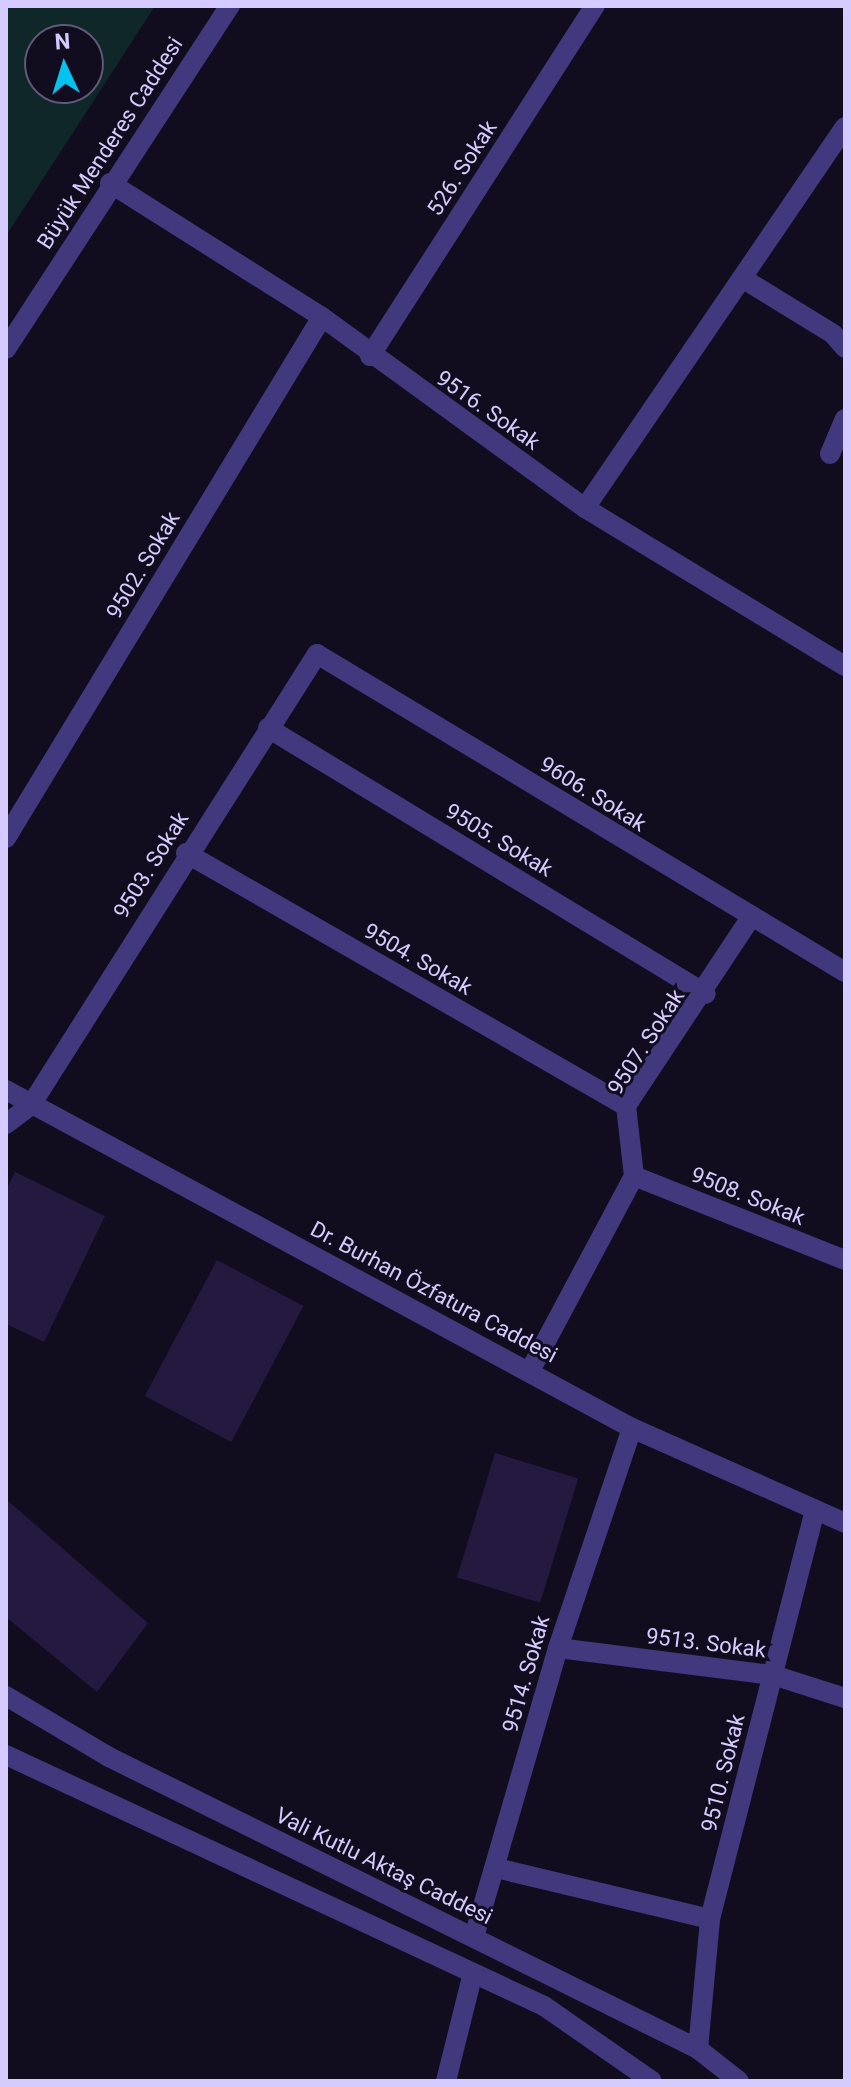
<!DOCTYPE html>
<html>
<head>
<meta charset="utf-8">
<style>
  body { margin:0 }
  #map { position:relative; width:851px; height:2087px; overflow:hidden; background:#110d1f; font-family:Roboto,sans-serif }
  div>[style] { position:absolute }
  [style*='--x'] { left:calc(var(--x)*1px); top:calc(var(--y)*1px); width:calc(var(--w)*1px); rotate:calc(var(--a)*1deg) }
  .green>* { inset:0; background:#102729 }
  .building>* { inset:0; background:#24193f; transform-origin:0 0 }
  .minor>* { height:20px; margin:-10px; padding:0 10px; transform-origin:10px; border-radius:10px; background:#41387d }
  span { translate:-50% -50%; white-space:nowrap; text-align:center; line-height:1.15; -webkit-text-stroke:6px #110d1f; paint-order:stroke }
  .street-label { font-size:22px; color:#d6cbfe }
  .frame { position:absolute; inset:0; border:8px solid #d6cbfe; pointer-events:none }
  .north { position:absolute; left:24px; top:24px; width:80px; height:80px; box-sizing:border-box; background:#110d1f; border:2px solid #605978; border-radius:50%; rotate:356deg; font-size:22px; font-weight:700; line-height:32px; text-align:center; color:#d6cbfe }
  .north::after { content:''; display:block; margin:auto; width:28px; height:36px; background:#04c3f1; clip-path:polygon(50% 0,100% 100%,50% 72%,0 100%) }
</style>
</head>
<body>
<div id="map">
  <div class="green">
    <div style="clip-path:polygon(evenodd,6px 6px,155px 6px,6px 236px,6px 6px,40px 40px,88px 40px,88px 88px,40px 88px,40px 40px)"></div>
  </div>
  <div class="building">
    <div style="clip-path:polygon(15px 1172px,105px 1216px,44px 1342px,6px 1324px,6px 1190px)"></div>
    <div style="left:217px;top:1260px;width:98px;height:154px;rotate:28deg"></div>
    <div style="left:495px;top:1453px;width:87px;height:130px;rotate:17deg"></div>
    <div style="clip-path:polygon(6px 1499px,148px 1623px,97px 1692px,6px 1617px)"></div>
  </div>
  <div class="minor">
    <div style="--x:110;--y:183;--w:251;--a:32.3"></div>
    <div style="--x:322;--y:317;--w:325;--a:36"></div>
    <div style="--x:585;--y:508;--w:304;--a:31.3"></div>
    <div style="--x:742;--y:278;--w:107;--a:31.6"></div>
    <div style="--x:833;--y:334;--w:18;--a:49"></div>
    <div style="--x:6;--y:349;--w:410;--a:-56.9"></div>
    <div style="--x:370;--y:356;--w:416;--a:-57.3"></div>
    <div style="--x:830;--y:454;--w:38;--a:-67"></div>
    <div style="--x:585;--y:508;--w:461;--a:-55.7"></div>
    <div style="--x:268;--y:728;--w:512;--a:31.27"></div>
    <div style="--x:6;--y:838;--w:609;--a:-58.76"></div>
    <div style="--x:186;--y:853;--w:508;--a:29.9"></div>
    <div style="--x:6;--y:1090;--w:711;--a:28.37"></div>
    <div style="--x:632;--y:1428;--w:233;--a:24"></div>
    <div style="--x:6;--y:1124;--w:31;--a:-37"></div>
    <div style="--x:31;--y:1105;--w:534;--a:-57.62"></div>
    <div style="--x:317;--y:654;--w:616;--a:31.06"></div>
    <div style="--x:634;--y:1176;--w:227;--a:21.7"></div>
    <div style="--x:531;--y:1369;--w:219;--a:-61.9"></div>
    <div style="--x:634;--y:1176;--w:70;--a:-96.5"></div>
    <div style="--x:626;--y:1106;--w:224;--a:-56.5"></div>
    <div style="--x:558;--y:1648;--w:217;--a:7.2"></div>
    <div style="--x:773;--y:1675;--w:76;--a:17.7"></div>
    <div style="--x:6;--y:1696;--w:120;--a:30.6"></div>
    <div style="--x:109;--y:1757;--w:657;--a:26.37"></div>
    <div style="--x:698;--y:2049;--w:52;--a:38"></div>
    <div style="--x:6;--y:1755;--w:594;--a:25.01"></div>
    <div style="--x:544;--y:2006;--w:131;--a:34.8"></div>
    <div style="--x:496;--y:1868;--w:220;--a:13.4"></div>
    <div style="--x:474;--y:1937;--w:301;--a:-73.8"></div>
    <div style="--x:558;--y:1648;--w:232;--a:-71.4"></div>
    <div style="--x:698;--y:2049;--w:131;--a:-84.7"></div>
    <div style="--x:710;--y:1919;--w:419;--a:-75.6"></div>
    <div style="--x:446;--y:2081;--w:111;--a:-76"></div>
  </div>
  <div class="street-label">
    <span style="left:110px;top:143px;rotate:-57deg">Büyük Menderes Caddesi</span>
    <span style="left:462px;top:168px;rotate:-57deg">526. Sokak</span>
    <span style="left:488px;top:410px;rotate:35deg">9516. Sokak</span>
    <span style="left:143px;top:565px;rotate:-59deg">9502. Sokak</span>
    <span style="left:593px;top:794px;rotate:32deg">9606. Sokak</span>
    <span style="left:499px;top:840px;rotate:31deg">9505. Sokak</span>
    <span style="left:151px;top:865px;rotate:-58deg">9503. Sokak</span>
    <span style="left:418px;top:959px;rotate:30deg">9504. Sokak</span>
    <span style="left:646px;top:1042px;rotate:-57deg">9507. Sokak</span>
    <span style="left:748px;top:1196px;rotate:22deg">9508. Sokak</span>
    <span style="left:434px;top:1292px;rotate:28deg">Dr. Burhan Özfatura Caddesi</span>
    <span style="left:706px;top:1643px;rotate:7deg">9513. Sokak</span>
    <span style="left:526px;top:1674px;rotate:-74deg">9514. Sokak</span>
    <span style="left:723px;top:1773px;rotate:-76deg">9510. Sokak</span>
    <span style="left:384px;top:1866px;rotate:26deg">Vali Kutlu Aktaş Caddesi</span>
  </div>
  <div class="frame"></div>
  <div class="north">N</div>
</div>
</body>
</html>
